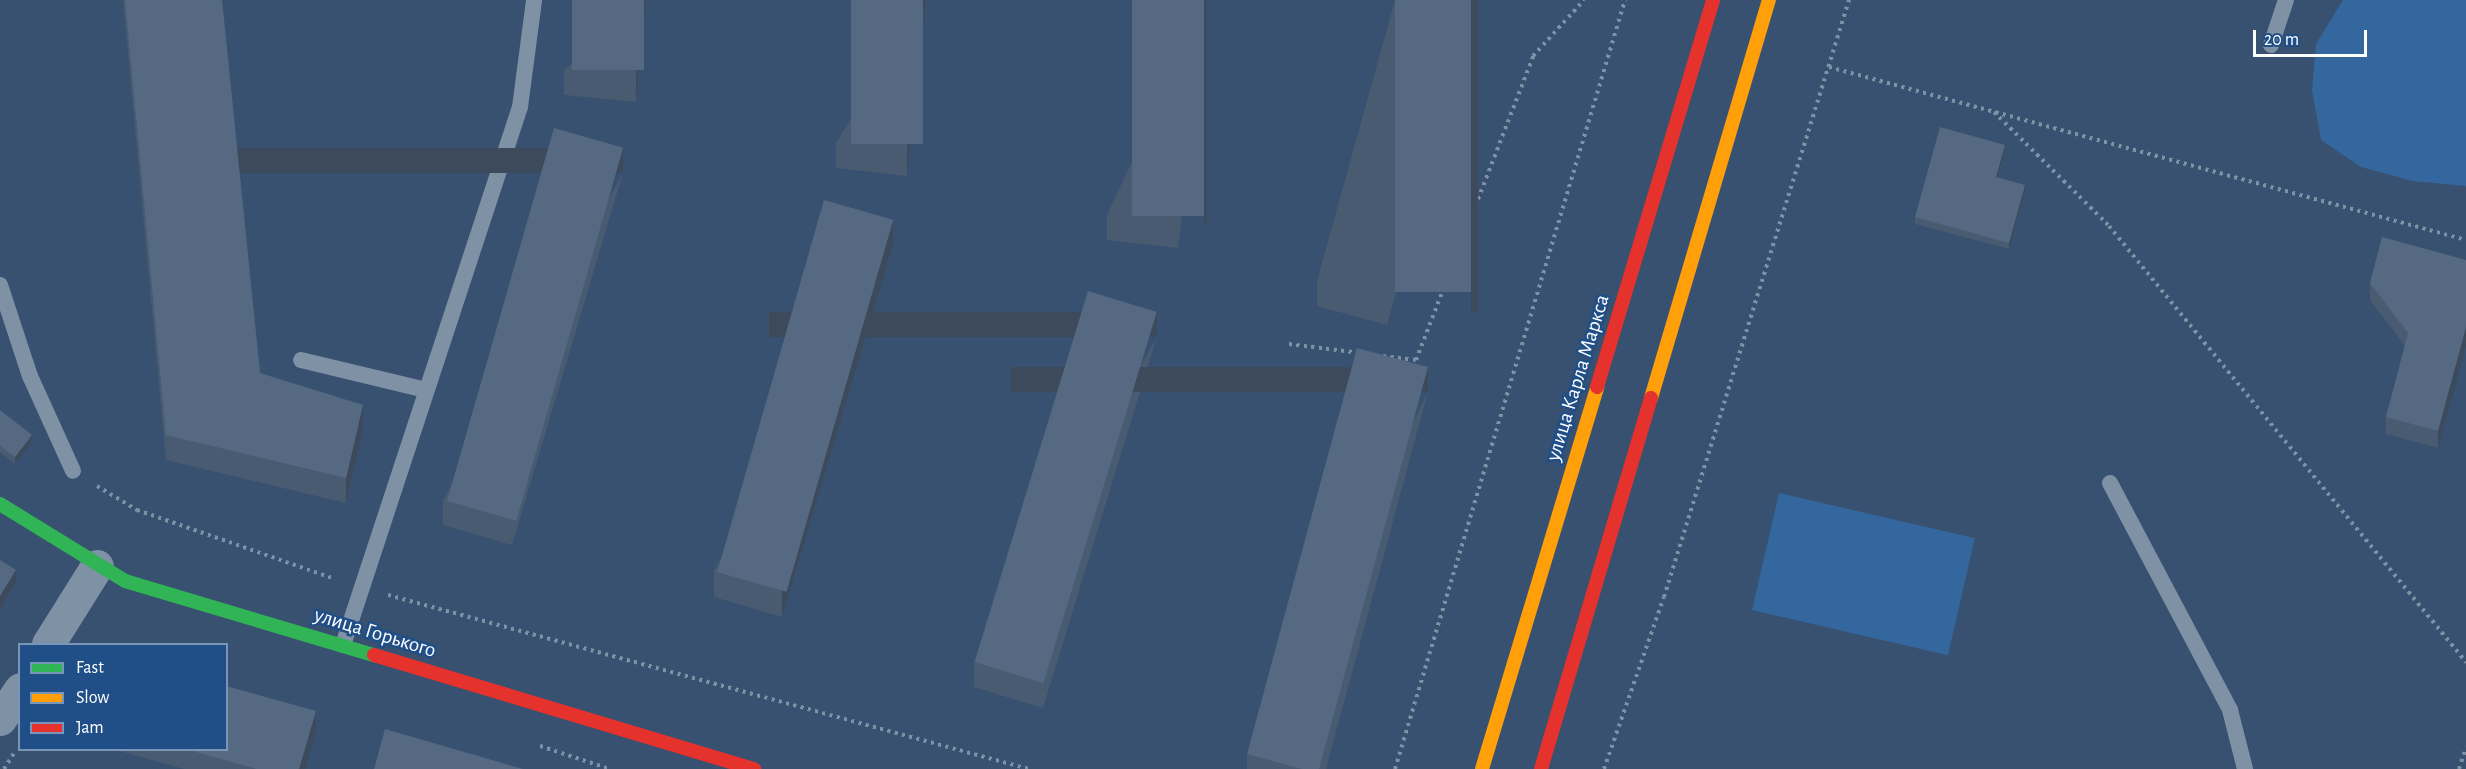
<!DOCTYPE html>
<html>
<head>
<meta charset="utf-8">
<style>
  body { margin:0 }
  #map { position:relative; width:2466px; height:769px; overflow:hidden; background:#385170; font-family:"Alegreya Sans",sans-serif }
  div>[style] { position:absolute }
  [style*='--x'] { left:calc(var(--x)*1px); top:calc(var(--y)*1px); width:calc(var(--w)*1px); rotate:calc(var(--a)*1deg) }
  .green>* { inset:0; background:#34679e; transform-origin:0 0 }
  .path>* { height:4px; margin-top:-2px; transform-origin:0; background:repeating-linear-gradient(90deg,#7f91a5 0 3px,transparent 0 7.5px) }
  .lane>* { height:16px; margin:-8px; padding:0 8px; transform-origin:8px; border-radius:8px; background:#7f91a5 }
  .street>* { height:33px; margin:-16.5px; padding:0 16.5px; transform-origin:16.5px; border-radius:16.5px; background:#7f91a5 }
  .fast>* { height:14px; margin:-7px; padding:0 7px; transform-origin:7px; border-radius:7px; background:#30b455 }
  .slow>* { height:14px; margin:-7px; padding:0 7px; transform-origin:7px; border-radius:7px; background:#ff9f0a }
  .jam>* { height:14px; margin:-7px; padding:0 7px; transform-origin:7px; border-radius:7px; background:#e5322d }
  .wall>* { inset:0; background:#495b70 }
  .shaded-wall>* { inset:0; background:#3c4a5b; transform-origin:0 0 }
  .building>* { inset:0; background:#556a82; transform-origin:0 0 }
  span { translate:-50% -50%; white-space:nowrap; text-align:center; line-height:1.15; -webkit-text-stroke:5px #204f88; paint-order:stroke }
  .street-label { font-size:21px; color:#fff }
  .legend { position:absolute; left:18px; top:643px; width:210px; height:108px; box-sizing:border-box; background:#204f88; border:2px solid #7995b8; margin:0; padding:8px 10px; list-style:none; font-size:18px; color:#fff }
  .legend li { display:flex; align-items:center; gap:12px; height:30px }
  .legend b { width:30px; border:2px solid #7995b8 }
  .scale { position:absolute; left:2253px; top:30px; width:114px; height:27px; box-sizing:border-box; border:3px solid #fff; border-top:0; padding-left:8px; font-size:18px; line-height:21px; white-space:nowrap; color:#fff; -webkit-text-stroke:4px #204f88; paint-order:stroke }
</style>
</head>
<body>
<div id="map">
  <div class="green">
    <div style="clip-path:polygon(2343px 0,2466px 0,2466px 186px,2413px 181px,2361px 167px,2321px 140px,2312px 90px,2316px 44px)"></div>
    <div style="left:1779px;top:493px;width:201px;height:120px;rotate:13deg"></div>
  </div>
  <div class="path">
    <div style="--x:1829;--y:67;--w:660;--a:15.19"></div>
    <div style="--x:1994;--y:112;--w:162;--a:44.7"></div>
    <div style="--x:2109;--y:226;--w:564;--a:50.69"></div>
    <div style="--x:1289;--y:344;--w:72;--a:7.2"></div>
    <div style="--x:1383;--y:356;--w:33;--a:7"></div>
    <div style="--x:1416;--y:360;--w:326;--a:-68.9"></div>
    <div style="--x:1533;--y:56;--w:76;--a:-47.7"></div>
    <div style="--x:97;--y:486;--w:47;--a:31"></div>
    <div style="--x:137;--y:510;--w:210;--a:19.2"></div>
    <div style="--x:388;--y:595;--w:664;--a:15.19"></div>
    <div style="--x:540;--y:746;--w:74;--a:18.2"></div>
    <div style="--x:4;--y:769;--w:19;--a:-58"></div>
    <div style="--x:1395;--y:769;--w:803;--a:-73.35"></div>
    <div style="--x:1604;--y:769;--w:182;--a:-70.8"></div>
    <div style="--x:1664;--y:597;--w:625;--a:-72.78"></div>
    <div style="--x:2459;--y:769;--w:23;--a:-72"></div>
  </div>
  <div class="lane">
    <div style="--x:2271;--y:45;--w:47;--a:-71.6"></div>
    <div style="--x:0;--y:285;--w:96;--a:71.8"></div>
    <div style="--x:30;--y:376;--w:104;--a:65.6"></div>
    <div style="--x:301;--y:360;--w:129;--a:13.5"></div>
    <div style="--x:2110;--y:483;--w:257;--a:62.1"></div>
    <div style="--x:2230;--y:710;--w:61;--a:75.7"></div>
    <div style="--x:343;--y:645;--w:566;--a:-71.79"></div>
    <div style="--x:520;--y:107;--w:108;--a:-82.5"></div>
  </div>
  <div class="street">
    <div style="--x:48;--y:644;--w:92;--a:-57.9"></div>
    <div style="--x:0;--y:719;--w:36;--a:-56"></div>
  </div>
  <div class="fast">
    <div style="--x:0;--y:504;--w:147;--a:31.6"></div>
    <div style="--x:125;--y:581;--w:260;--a:16.6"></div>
  </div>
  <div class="slow">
    <div style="--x:1651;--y:398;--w:415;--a:-73.5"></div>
    <div style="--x:1482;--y:769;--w:399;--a:-73.2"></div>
  </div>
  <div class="jam">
    <div style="--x:1597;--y:387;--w:404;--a:-73.3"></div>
    <div style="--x:374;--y:655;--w:397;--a:16.7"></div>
    <div style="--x:1541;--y:769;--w:387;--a:-73.5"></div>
  </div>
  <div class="wall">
    <div style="clip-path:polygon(123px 0,222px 0,260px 373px,363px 430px,346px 503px,166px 460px)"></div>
    <div style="clip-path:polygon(646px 0,636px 102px,564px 95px,564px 70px)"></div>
    <div style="clip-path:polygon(926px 0,907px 176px,836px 168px,836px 143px)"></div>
    <div style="clip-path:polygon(1207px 0,1178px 248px,1107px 240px,1107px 215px)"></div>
    <div style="clip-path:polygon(1395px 0,1478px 0,1387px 325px,1317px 306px,1317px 281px)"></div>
    <div style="clip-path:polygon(2005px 151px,1998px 178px,2025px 191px,2009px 249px,1915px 224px,1915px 217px)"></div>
    <div style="clip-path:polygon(623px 173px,512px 545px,443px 525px,443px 500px)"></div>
    <div style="clip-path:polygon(893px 245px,782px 617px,714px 597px,714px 571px)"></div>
    <div style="clip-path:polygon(2466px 260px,2438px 448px,2386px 434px,2386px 417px,2405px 346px,2370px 300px,2370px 283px)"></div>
    <div style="clip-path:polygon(1157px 337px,1043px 708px,974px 687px,974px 662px)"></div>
    <div style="clip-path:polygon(1428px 392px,1326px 769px,1247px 769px,1247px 754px)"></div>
    <div style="clip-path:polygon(0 410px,32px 442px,15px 464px,0 452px)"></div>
    <div style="clip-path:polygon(316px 732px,305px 769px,184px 769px,116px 750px,226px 750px)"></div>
  </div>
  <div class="shaded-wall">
    <div style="clip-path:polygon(644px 0,646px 0,636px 102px,636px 77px)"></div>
    <div style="clip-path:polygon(923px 0,926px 0,907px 176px,907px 151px)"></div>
    <div style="left:1204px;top:0;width:3px;height:225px"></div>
    <div style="left:1471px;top:0;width:7px;height:312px"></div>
    <div style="clip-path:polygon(2005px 145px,2005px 151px,1996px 184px,1996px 177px)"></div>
    <div style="left:623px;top:148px;width:25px;height:388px;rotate:90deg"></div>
    <div style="clip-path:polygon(2025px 185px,2025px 191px,2009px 249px,2009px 243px)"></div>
    <div style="clip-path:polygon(893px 220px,893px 245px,782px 617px,782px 591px)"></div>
    <div style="left:1157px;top:312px;width:25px;height:388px;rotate:90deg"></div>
    <div style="clip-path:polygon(2466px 327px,2466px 345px,2438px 448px,2438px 431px)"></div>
    <div style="left:1428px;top:367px;width:25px;height:417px;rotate:90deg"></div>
    <div style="clip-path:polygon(363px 405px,363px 430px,346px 503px,346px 478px)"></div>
    <div style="clip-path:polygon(32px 435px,32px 442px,15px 464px,15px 457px)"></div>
    <div style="clip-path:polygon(16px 570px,16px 582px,0 609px,0 596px)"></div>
    <div style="clip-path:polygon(316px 711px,316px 732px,305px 769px,299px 769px)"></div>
  </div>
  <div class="building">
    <div style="clip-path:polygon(125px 0,222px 0,260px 373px,363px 405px,346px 478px,166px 435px)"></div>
    <div style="left:572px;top:0;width:72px;height:70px"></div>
    <div style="left:851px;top:0;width:72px;height:144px"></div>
    <div style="left:1132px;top:0;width:72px;height:216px"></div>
    <div style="left:1395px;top:0;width:76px;height:292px"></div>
    <div style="clip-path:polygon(1940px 127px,2005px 145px,1996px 177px,2025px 185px,2009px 243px,1915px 217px)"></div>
    <div style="left:554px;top:128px;width:72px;height:388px;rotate:16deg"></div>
    <div style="left:824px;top:200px;width:72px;height:387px;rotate:16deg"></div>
    <div style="clip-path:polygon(2382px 237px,2466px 260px,2466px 327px,2438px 431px,2386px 417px,2408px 333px,2370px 283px)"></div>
    <div style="left:1088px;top:291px;width:72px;height:388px;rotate:17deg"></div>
    <div style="clip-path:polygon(1357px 348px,1428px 367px,1319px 769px,1302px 769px,1247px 754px)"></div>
    <div style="clip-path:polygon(0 410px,32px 435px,15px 457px,0 446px)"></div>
    <div style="clip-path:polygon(0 560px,16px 570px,0 596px)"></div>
    <div style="clip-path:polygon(226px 686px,316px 711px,299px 769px,257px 769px,189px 750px,226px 750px)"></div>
    <div style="clip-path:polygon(385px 729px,523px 769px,374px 769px)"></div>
  </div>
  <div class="street-label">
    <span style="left:1578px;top:378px;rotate:-73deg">улица Карла Маркса</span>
    <span style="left:375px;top:633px;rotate:17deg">улица Горького</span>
  </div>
  <ul class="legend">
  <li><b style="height:8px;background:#30b455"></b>Fast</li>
  <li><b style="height:8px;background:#ff9f0a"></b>Slow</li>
  <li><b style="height:8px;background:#e5322d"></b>Jam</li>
  </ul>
  <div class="scale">20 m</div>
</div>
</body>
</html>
